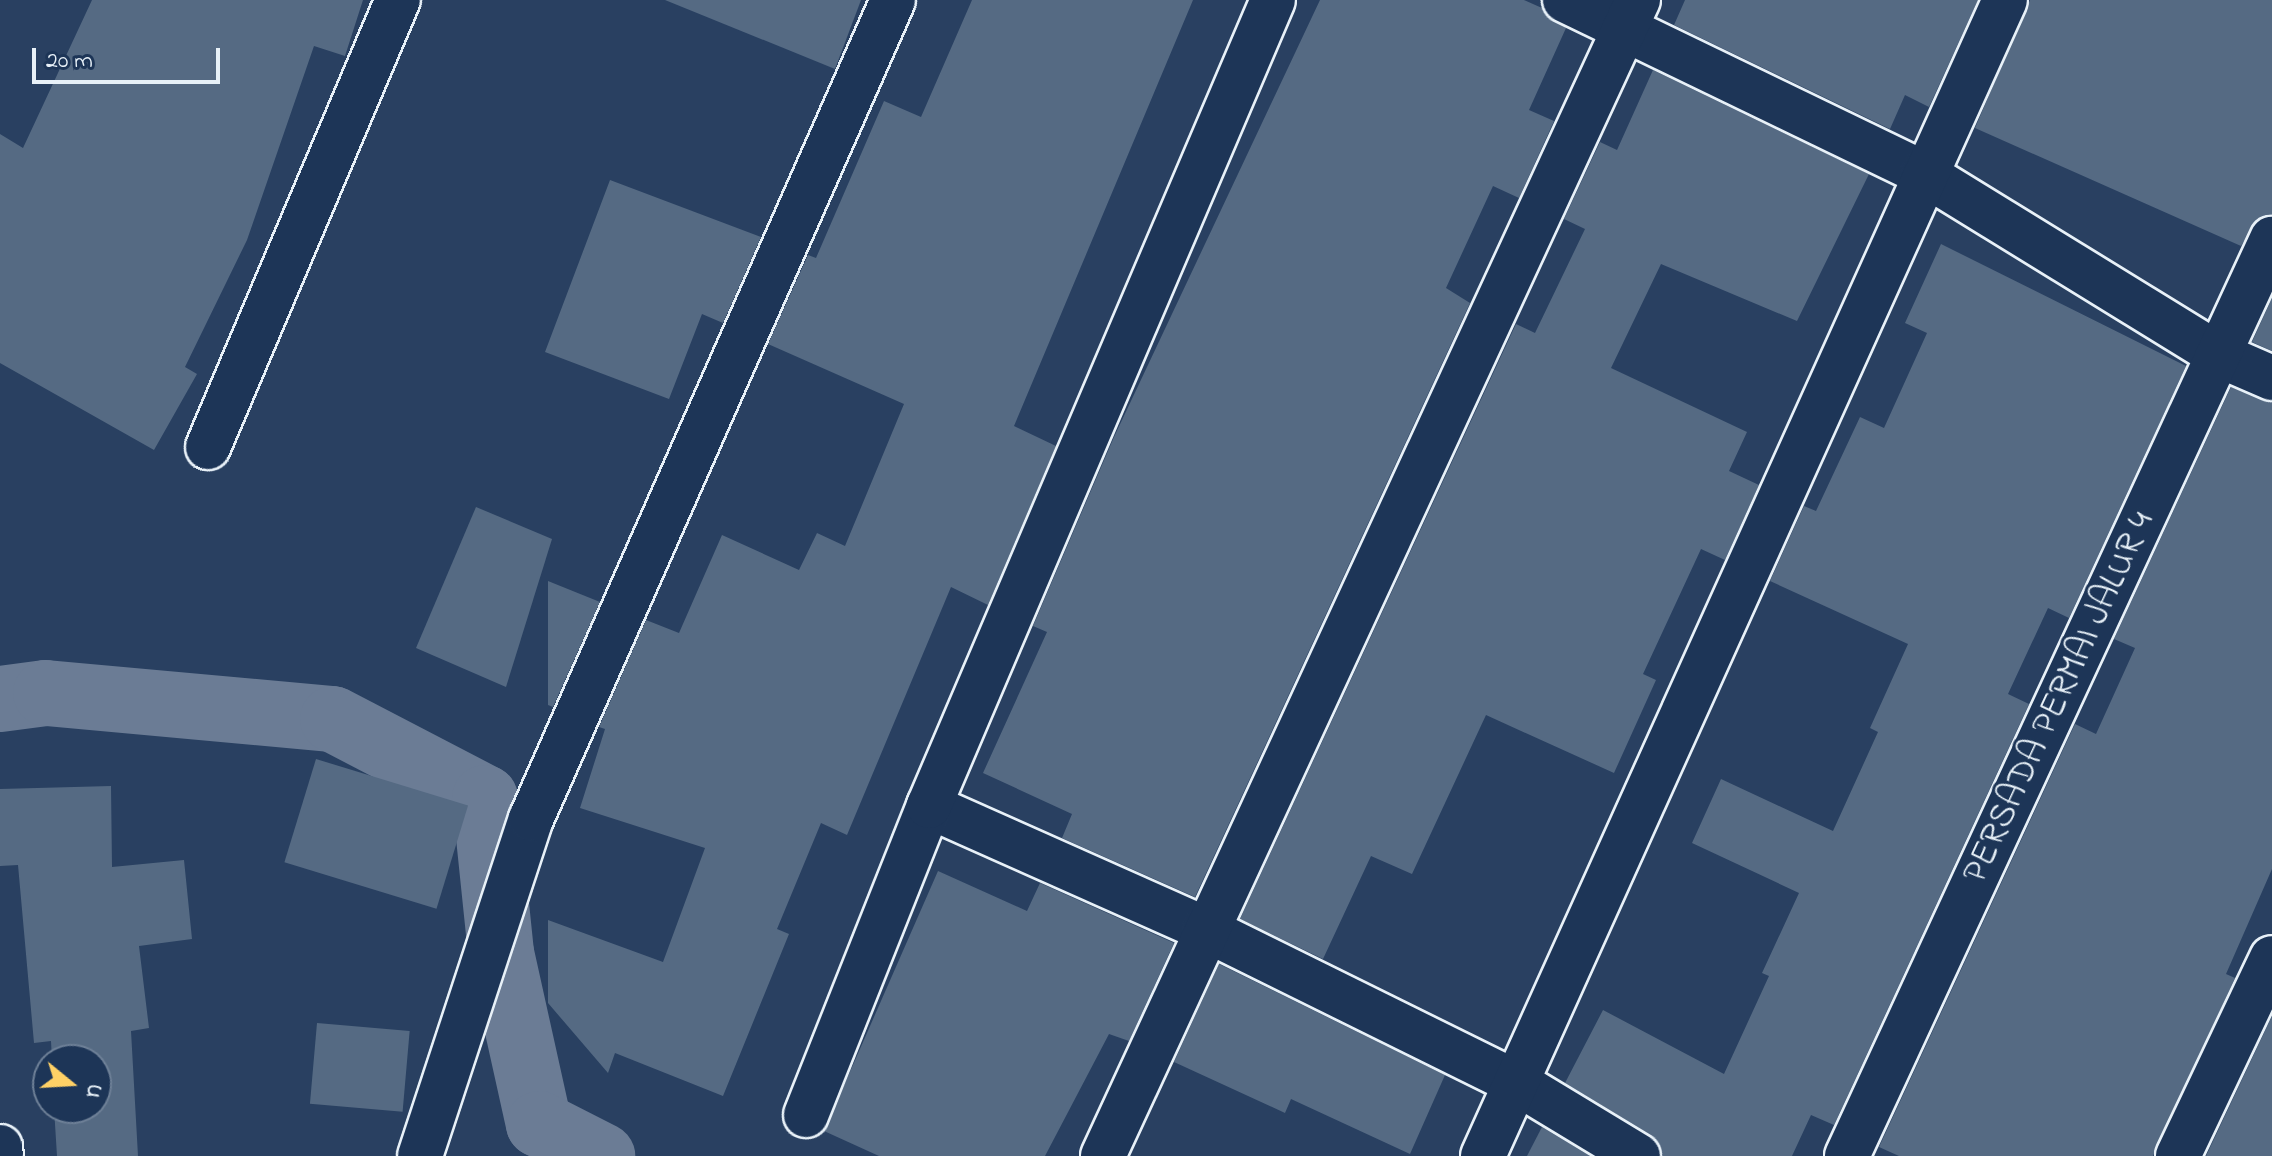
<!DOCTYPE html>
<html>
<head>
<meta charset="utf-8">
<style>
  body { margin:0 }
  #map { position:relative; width:2272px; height:1156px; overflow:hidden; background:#294061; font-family:"Indie Flower",sans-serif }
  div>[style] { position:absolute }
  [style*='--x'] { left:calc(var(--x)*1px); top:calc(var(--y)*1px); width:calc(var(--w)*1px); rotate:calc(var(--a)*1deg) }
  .canal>* { height:66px; margin:-33px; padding:0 33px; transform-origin:33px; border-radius:33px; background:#6b7c95 }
  .building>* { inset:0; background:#556a83; transform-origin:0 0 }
  .roads { filter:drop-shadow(2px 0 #e8f1f8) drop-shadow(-2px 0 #e8f1f8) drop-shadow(0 2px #e8f1f8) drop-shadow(0 -2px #e8f1f8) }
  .minor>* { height:44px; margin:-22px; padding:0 22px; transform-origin:22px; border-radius:22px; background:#1d3557 }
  span { translate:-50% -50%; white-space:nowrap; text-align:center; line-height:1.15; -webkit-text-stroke:6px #1d3557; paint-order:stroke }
  .street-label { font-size:36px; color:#e8f1f8 }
  .north { position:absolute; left:32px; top:1044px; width:80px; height:80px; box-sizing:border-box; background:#1d3557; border:2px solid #6e8097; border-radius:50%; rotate:108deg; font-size:22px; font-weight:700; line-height:32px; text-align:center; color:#e8f1f8 }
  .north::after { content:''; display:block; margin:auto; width:28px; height:36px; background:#ffd166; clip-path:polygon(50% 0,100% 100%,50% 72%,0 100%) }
  .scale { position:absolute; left:32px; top:48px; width:188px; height:36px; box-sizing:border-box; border:4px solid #e8f1f8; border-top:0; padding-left:10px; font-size:24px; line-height:28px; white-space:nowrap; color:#e8f1f8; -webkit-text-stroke:6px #1d3557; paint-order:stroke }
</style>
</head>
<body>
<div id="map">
  <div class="canal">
    <div style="--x:0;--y:699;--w:46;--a:-7.4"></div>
    <div style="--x:46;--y:693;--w:288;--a:5.2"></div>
    <div style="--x:333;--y:719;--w:171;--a:27.5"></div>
    <div style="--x:485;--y:798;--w:156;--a:84.1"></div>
    <div style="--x:501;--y:953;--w:175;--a:77.5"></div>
    <div style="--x:539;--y:1124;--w:71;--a:26.9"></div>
  </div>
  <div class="building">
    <div style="clip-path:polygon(92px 0,363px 0,345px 56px,314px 46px,247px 240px,185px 367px,197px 374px,154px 450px,0 363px,0 134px,23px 148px)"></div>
    <div style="clip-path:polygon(665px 0,861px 0,835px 69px)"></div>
    <div style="clip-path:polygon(972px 0,1193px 0,1014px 426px,1056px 446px,988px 605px,951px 587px,847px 835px,821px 823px,777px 929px,789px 934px,723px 1096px,615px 1053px,608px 1073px,548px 1003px,548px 920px,663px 962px,705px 848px,580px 808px,605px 729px,599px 727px,646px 620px,679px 633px,722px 535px,799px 570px,817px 533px,845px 546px,904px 404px,768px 344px,808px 255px,816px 258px,884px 101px,921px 117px)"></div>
    <div style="clip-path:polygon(1320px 0,1524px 0,1542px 8px,1566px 28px,1529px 110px,1554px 121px,1519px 198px,1493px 186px,1446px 288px,1470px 303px,1195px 897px,1062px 838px,1072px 814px,983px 773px,1047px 632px,1033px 626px,1114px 437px)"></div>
    <div style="clip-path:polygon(1685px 0,1978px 0,1929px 107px,1905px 95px,1890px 129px,1674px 25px)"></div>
    <div style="clip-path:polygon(2030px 0,2272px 0,2272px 214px,2257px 219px,2241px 246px,1975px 128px)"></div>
    <div style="clip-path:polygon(1653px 70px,1869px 174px,1797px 321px,1661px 264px,1611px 368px,1747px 432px,1729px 471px,1759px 485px,1725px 560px,1701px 549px,1643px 674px,1656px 680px,1614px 773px,1486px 715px,1412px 874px,1371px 856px,1323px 959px,1240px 919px,1516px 324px,1535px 333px,1585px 229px,1564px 219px,1600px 142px,1617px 150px)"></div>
    <div style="clip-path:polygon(610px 180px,761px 237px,723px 323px,702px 314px,669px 399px,545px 352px)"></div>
    <div style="clip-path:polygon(1941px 244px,2186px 366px,2069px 618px,2048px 608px,2008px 694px,2029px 704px,1834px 1125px,1811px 1115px,1792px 1156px,1663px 1156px,1651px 1135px,1565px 1083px,1603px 1010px,1724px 1074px,1769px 976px,1762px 973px,1799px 893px,1692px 843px,1721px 779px,1833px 831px,1878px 732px,1870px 728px,1908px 644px,1770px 581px,1804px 506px,1816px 511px,1860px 417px,1884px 428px,1927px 333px,1905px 323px)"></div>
    <div style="clip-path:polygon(2272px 298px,2272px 351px,2252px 342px)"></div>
    <div style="clip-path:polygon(2231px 387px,2272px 403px,2272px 869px,2226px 974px,2235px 978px,2153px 1156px,1899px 1156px,1879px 1147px,2075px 724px,2096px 734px,2135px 648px,2114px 639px)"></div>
    <div style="clip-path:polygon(476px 507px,552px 539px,506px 687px,416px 648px)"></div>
    <div style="clip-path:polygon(548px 581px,600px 602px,553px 707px,548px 705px)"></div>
    <div style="left:316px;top:759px;width:159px;height:108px;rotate:17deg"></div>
    <div style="clip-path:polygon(111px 786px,112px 867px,184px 860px,192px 939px,139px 946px,149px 1028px,131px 1031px,138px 1156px,57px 1156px,54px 1108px,96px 1108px,96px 1060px,52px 1060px,51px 1041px,34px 1043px,18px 865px,0 866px,0 789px)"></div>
    <div style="clip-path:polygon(938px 871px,1027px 911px,1040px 883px,1174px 943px,1129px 1041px,1109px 1034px,1045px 1156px,879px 1156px,824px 1131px)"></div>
    <div style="clip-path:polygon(1219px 964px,1445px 1075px,1410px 1154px,1291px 1099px,1285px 1113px,1174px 1062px)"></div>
    <div style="clip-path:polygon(2272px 1016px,2272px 1156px,2206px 1156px)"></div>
    <div style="left:317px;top:1023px;width:93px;height:81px;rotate:5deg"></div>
    <div style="clip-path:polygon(1542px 1127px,1590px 1156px,1527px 1156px)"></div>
  </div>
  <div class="roads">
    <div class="minor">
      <div style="--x:1565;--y:0;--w:398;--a:25.8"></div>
      <div style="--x:1923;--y:173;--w:347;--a:31.6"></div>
      <div style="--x:2219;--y:355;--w:58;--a:23.5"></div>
      <div style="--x:208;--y:447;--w:486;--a:-67"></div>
      <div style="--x:929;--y:806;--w:302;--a:24"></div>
      <div style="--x:1205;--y:929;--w:350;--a:26.3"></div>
      <div style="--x:1519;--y:1084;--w:139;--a:31.2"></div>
      <div style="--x:806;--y:1115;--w:333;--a:-68.3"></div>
      <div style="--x:929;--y:806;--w:876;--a:-66.89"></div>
      <div style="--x:0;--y:1147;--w:9;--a:84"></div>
      <div style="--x:420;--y:1156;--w:355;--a:-71.8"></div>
      <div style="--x:531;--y:819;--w:895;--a:-66.15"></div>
      <div style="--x:1103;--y:1156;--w:1274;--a:-65.17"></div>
      <div style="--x:1483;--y:1156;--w:1268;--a:-65.7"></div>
      <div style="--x:1847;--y:1156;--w:1011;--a:-65.13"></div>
      <div style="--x:2178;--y:1156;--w:219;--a:-64.6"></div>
    </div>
  </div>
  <div class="street-label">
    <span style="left:2060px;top:698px;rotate:-65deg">PERSADA PERMAI JALUR 4</span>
  </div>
  <div class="north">U</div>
  <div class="scale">20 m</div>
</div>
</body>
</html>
